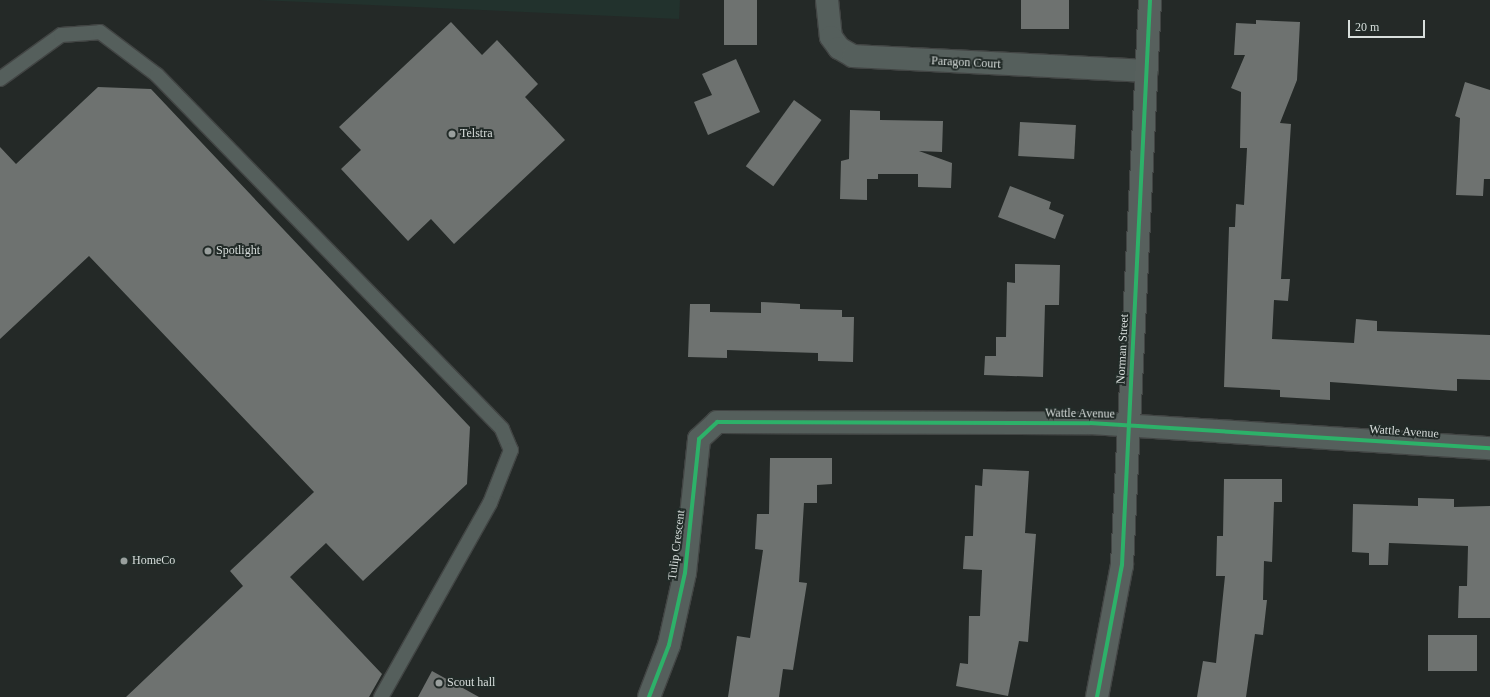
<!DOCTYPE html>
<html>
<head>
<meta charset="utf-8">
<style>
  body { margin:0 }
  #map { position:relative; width:1490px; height:697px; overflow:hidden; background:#242927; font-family:"Times New Roman",serif }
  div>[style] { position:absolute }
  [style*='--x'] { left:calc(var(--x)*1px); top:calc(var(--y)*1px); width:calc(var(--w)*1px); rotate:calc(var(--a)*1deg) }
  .built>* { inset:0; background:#22322d }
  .building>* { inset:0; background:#6e7270; transform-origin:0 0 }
  .roads { filter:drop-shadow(1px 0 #424544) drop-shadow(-1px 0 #424544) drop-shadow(0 1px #424544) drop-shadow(0 -1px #424544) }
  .lane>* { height:14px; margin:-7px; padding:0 7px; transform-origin:7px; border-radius:7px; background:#555f5c }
  .street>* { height:22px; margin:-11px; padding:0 11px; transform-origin:11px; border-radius:11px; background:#555f5c }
  .secondary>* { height:22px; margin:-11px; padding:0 11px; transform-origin:11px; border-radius:11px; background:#57605d }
  .cycleway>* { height:4px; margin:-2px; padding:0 2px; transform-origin:2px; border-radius:2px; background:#2db169 }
  .dots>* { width:11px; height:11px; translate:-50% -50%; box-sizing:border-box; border:2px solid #222b28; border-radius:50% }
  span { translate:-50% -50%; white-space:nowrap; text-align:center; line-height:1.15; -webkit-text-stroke:4px #222b28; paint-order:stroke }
  .street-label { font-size:12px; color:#d8dedc }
  .poi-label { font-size:12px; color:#d8dedc }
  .left { translate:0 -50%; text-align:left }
  .scale { position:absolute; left:1348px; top:20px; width:77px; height:18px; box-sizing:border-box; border:2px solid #d8dedc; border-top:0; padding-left:5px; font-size:12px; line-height:14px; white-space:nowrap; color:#d8dedc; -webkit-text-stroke:3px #222b28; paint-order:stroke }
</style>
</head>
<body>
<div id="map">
  <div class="built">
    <div style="clip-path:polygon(259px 0,680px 0,679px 19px)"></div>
  </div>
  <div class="building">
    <div style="left:724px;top:0;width:33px;height:45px"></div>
    <div style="left:1021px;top:0;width:48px;height:29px"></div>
    <div style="clip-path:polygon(1256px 20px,1300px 22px,1297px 80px,1280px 123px,1291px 124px,1281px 279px,1290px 279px,1288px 301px,1274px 300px,1272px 339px,1354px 343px,1356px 319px,1377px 321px,1377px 331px,1490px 335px,1490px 380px,1457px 379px,1457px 391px,1330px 382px,1330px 400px,1280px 397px,1280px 390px,1224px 387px,1229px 227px,1235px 227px,1236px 204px,1244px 205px,1247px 148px,1240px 148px,1241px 92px,1231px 88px,1245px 55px,1234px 55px,1236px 23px,1256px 24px)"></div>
    <div style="clip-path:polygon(451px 22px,482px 55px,497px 40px,538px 84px,525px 97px,565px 140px,454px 244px,431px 219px,408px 241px,341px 169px,361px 150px,339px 127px)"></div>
    <div style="clip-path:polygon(736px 59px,760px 112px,708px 135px,694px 102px,712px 95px,702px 74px)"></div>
    <div style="clip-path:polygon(1465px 82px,1490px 90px,1490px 179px,1484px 179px,1483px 196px,1456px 195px,1460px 118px,1455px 116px)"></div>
    <div style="clip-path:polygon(98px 87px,151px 89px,470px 427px,467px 484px,363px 581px,326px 543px,290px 577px,382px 674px,369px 697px,126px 697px,243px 586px,230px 571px,314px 492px,89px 256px,0 339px,0 147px,16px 164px)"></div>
    <div style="left:794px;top:100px;width:34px;height:82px;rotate:36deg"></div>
    <div style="clip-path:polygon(850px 110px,880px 111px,880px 120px,943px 121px,942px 152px,919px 151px,952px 163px,951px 188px,918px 187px,918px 174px,878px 174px,878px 179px,867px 179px,867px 200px,840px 199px,841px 161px,849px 159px)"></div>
    <div style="left:1020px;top:122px;width:56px;height:34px;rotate:3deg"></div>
    <div style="clip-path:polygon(1010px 186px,1051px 202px,1049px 209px,1064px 215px,1055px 239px,998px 217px)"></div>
    <div style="clip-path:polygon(1015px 264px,1060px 265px,1059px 305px,1045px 305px,1043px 377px,984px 375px,985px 356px,996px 356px,996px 337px,1006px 337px,1007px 282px,1015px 283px)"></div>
    <div style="clip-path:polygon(761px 302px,800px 304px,800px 309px,842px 310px,842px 317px,854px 317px,853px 362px,818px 361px,818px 353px,727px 350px,727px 358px,688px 357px,690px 304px,710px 304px,710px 312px,761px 313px)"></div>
    <div style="clip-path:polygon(770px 458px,832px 458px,832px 484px,817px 485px,817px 503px,804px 503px,799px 582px,807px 583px,793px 670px,783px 669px,779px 697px,728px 697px,737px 636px,750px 638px,763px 550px,755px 549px,757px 514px,769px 514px)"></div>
    <div style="clip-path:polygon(983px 469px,1029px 471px,1025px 533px,1036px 534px,1028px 642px,1019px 641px,1008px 696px,956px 686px,960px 663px,968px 664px,969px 616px,980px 616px,982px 570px,963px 569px,965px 536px,973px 536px,975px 485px,982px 486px)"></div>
    <div style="clip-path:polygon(1224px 479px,1282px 479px,1282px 502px,1274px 502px,1272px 562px,1264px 561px,1263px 600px,1267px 600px,1263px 635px,1255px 634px,1246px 697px,1197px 697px,1203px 661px,1216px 663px,1225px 576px,1216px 576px,1217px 536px,1223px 536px)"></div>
    <div style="clip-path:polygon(1418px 498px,1454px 499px,1454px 507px,1490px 506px,1490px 618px,1458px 618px,1459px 586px,1467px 586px,1468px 546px,1389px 543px,1388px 565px,1369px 565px,1369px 553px,1352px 552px,1353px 504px,1418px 506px)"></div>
    <div style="left:1428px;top:635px;width:49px;height:36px"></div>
    <div style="clip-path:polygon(432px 671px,479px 697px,418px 697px)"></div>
  </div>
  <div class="roads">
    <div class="lane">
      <div style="--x:0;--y:79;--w:75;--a:-35.8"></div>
      <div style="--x:61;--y:35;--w:39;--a:-4"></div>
      <div style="--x:100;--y:32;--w:71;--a:37"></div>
      <div style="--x:157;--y:75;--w:494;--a:45.7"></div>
      <div style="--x:502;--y:429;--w:23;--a:67"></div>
      <div style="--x:511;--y:450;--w:57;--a:111.6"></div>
      <div style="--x:490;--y:503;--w:223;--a:119.3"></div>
    </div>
    <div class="street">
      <div style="--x:827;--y:0;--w:37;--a:84"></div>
      <div style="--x:831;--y:37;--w:14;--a:54"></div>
      <div style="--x:839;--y:48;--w:16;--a:30"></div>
      <div style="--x:853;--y:56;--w:294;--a:2.9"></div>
      <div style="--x:649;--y:697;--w:56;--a:-69"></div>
      <div style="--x:669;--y:645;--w:74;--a:-77.5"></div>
      <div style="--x:685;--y:573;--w:135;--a:-84"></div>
      <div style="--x:699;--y:439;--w:25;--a:-43"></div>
      <div style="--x:717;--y:422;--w:373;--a:0.2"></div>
      <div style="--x:1090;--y:423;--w:401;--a:3.6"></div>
    </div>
    <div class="secondary">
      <div style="--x:1097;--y:697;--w:134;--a:-79.3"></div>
      <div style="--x:1122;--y:565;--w:566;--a:-87.16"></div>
    </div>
  </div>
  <div class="cycleway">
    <div style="--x:649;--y:697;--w:56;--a:-69"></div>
    <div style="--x:669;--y:645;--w:74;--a:-77.5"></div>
    <div style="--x:685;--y:573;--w:135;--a:-84"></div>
    <div style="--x:699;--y:439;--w:25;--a:-43"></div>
    <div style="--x:717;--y:422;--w:373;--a:0.2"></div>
    <div style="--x:1090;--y:423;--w:401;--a:3.6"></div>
    <div style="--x:1097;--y:697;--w:134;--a:-79.3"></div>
    <div style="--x:1122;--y:565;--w:566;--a:-87.16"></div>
  </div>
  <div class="dots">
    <div style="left:452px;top:134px;background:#999f9d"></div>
    <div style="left:208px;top:251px;background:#999f9d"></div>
    <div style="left:124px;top:561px;background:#999f9d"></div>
    <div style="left:439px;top:683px;background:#999f9d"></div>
  </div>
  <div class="street-label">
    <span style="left:966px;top:63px;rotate:3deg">Paragon Court</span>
    <span style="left:1123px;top:349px;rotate:-87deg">Norman Street</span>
    <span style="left:1080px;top:414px;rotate:1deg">Wattle Avenue</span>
    <span style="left:1404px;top:432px;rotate:4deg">Wattle Avenue</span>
    <span style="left:677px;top:545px;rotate:-83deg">Tulip Crescent</span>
  </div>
  <div class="poi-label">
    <span class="left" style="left:460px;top:134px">Telstra</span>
    <span class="left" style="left:216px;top:251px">Spotlight</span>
    <span class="left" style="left:132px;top:561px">HomeCo</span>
    <span class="left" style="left:447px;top:683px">Scout hall</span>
  </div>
  <div class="scale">20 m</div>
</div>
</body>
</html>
